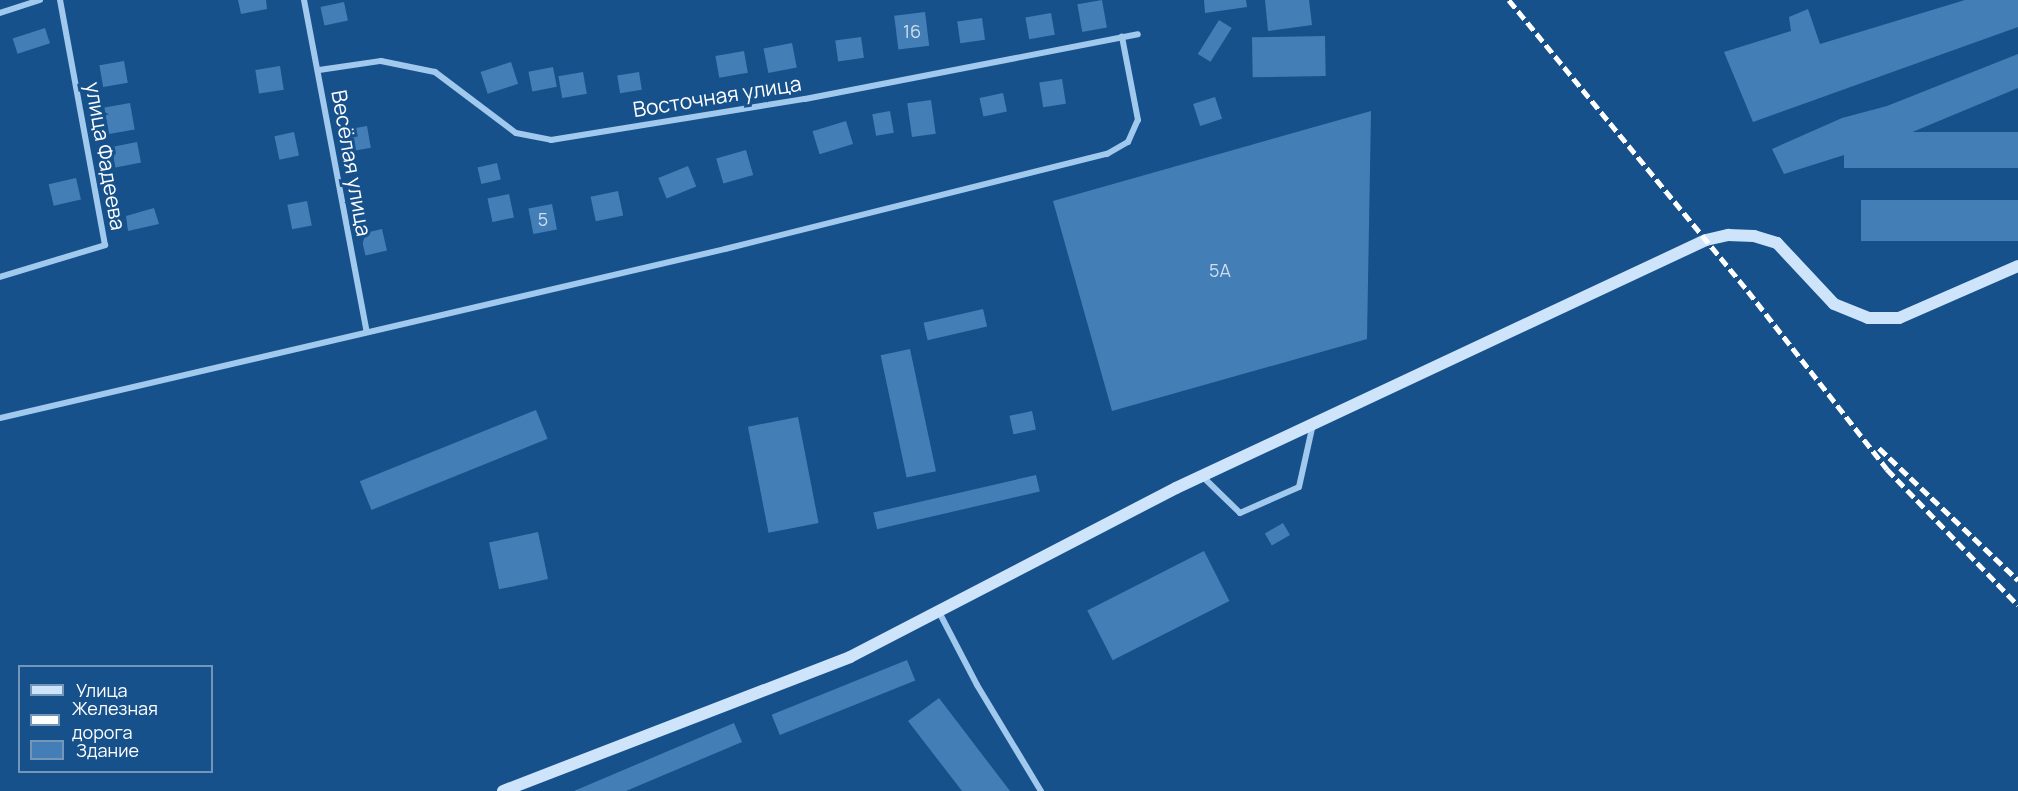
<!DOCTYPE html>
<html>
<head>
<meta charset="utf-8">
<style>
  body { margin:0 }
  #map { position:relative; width:2018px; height:791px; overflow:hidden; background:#17518b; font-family:Manrope,sans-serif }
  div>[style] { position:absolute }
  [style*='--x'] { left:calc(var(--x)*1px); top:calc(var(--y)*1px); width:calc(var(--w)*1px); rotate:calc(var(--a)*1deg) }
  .building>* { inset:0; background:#447eb6; transform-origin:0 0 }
  .street>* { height:6px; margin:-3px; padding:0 3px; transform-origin:3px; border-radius:3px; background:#a1c9ee }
  .secondary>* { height:12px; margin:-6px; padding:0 6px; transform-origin:6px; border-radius:6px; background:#cee4fa }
  .rail>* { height:4.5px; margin-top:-2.25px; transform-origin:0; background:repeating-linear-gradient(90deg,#fff 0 10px,transparent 0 14.5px) }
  span { translate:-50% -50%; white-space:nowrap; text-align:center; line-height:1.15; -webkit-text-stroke:6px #17518b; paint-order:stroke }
  .number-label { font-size:18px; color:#d0dfed }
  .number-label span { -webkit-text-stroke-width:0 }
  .street-label { font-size:21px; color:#fff }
  .legend { position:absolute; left:18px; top:665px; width:195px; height:108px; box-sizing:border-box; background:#17518b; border:2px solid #7497b9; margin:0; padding:8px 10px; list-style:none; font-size:18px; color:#fff }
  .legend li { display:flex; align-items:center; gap:12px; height:30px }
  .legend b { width:30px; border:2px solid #7497b9 }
</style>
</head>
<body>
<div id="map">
  <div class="building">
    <div style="clip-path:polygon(238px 0,266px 0,267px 9px,241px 14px)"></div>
    <div style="left:1102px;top:0;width:28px;height:25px;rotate:80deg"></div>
    <div style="clip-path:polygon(1204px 0,1246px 0,1247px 7px,1205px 13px)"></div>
    <div style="clip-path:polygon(1265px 0,1309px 0,1312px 25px,1268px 31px)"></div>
    <div style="clip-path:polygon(1965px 0,2018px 0,2018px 27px,1753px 122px,1724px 52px,1791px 31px,1789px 17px,1808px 9px,1820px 44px)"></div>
    <div style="left:344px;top:2px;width:19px;height:24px;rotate:78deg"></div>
    <div style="left:925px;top:12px;width:34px;height:31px;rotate:83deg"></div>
    <div style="left:1051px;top:13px;width:22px;height:26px;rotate:80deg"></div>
    <div style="left:982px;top:18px;width:22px;height:25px;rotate:82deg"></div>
    <div style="left:1219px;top:20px;width:15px;height:40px;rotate:32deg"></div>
    <div style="left:45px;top:28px;width:16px;height:34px;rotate:72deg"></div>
    <div style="left:1325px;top:36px;width:40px;height:73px;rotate:89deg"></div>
    <div style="left:861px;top:37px;width:21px;height:26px;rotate:82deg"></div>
    <div style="left:792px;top:43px;width:25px;height:29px;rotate:79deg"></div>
    <div style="left:744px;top:51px;width:22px;height:29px;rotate:80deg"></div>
    <div style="clip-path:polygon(2018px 54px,2018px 88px,1898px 138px,1784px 174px,1772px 149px,1842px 118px,1887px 106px)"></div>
    <div style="left:124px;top:61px;width:22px;height:25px;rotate:80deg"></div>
    <div style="left:511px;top:62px;width:23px;height:32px;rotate:72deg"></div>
    <div style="left:280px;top:66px;width:24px;height:25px;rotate:81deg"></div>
    <div style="left:553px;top:67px;width:20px;height:25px;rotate:79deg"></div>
    <div style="left:583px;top:72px;width:22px;height:25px;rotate:80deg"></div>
    <div style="left:639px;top:72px;width:18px;height:22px;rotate:81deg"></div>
    <div style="left:1062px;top:79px;width:25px;height:23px;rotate:81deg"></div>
    <div style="left:1003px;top:93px;width:19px;height:24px;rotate:78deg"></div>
    <div style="left:1215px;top:97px;width:23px;height:23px;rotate:72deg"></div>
    <div style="left:931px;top:100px;width:34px;height:24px;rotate:82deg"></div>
    <div style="left:130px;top:103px;width:27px;height:26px;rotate:80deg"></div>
    <div style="left:890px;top:111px;width:22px;height:18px;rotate:80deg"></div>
    <div style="clip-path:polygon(1371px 111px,1367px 339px,1112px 411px,1053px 201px)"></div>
    <div style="left:846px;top:121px;width:24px;height:35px;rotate:73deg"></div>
    <div style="left:367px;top:126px;width:22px;height:23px;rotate:80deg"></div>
    <div style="left:294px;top:132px;width:24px;height:20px;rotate:78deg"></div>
    <div style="left:2018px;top:132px;width:36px;height:174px;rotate:90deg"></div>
    <div style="left:137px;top:142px;width:21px;height:26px;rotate:79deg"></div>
    <div style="left:746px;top:150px;width:26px;height:31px;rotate:74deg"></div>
    <div style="left:497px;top:163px;width:17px;height:20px;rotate:77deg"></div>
    <div style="left:688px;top:166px;width:22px;height:32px;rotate:68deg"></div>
    <div style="left:76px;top:178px;width:22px;height:28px;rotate:77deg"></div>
    <div style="left:618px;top:191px;width:25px;height:28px;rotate:78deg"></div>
    <div style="left:509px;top:194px;width:24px;height:22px;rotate:78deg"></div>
    <div style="left:2018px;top:200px;width:41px;height:157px;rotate:90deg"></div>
    <div style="left:307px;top:201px;width:25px;height:20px;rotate:79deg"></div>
    <div style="left:552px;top:204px;width:26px;height:24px;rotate:79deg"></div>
    <div style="clip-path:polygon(154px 208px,159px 224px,128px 231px,126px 216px)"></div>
    <div style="left:382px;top:229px;width:22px;height:22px;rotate:77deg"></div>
    <div style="left:983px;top:309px;width:18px;height:61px;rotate:77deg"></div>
    <div style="left:910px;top:349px;width:125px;height:30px;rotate:78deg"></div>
    <div style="left:536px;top:410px;width:31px;height:190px;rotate:68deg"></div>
    <div style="left:1032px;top:411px;width:19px;height:23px;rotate:78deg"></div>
    <div style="left:798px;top:417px;width:108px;height:51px;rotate:79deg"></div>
    <div style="left:1036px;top:475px;width:17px;height:167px;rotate:77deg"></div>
    <div style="left:1283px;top:523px;width:14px;height:21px;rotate:60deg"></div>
    <div style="left:538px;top:532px;width:48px;height:50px;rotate:78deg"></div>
    <div style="left:1204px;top:551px;width:56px;height:131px;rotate:63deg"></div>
    <div style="left:907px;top:660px;width:22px;height:146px;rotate:68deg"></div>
    <div style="clip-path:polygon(939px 698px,1010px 791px,962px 791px,908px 721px)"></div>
    <div style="clip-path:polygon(734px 723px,742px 742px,626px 791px,574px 791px)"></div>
  </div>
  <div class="street">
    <div style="--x:304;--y:0;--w:338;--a:79.3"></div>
    <div style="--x:0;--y:13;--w:42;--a:-18"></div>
    <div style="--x:319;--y:70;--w:63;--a:-8.3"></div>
    <div style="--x:381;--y:61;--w:55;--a:11.5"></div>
    <div style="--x:435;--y:72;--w:101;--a:37"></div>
    <div style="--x:516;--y:133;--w:36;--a:11"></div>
    <div style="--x:551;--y:140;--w:257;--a:-9.2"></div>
    <div style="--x:805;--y:99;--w:339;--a:-11"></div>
    <div style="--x:0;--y:277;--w:110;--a:-16.9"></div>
    <div style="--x:105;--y:245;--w:249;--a:-100.4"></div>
    <div style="--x:0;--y:418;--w:744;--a:-13.12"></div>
    <div style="--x:725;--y:249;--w:394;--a:-14"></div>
    <div style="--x:1107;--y:154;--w:24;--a:-30"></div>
    <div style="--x:1128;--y:142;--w:24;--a:-66"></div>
    <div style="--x:1138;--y:120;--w:85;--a:-100.9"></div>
    <div style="--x:1202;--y:476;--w:53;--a:44.2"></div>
    <div style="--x:1240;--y:513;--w:64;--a:-23.8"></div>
    <div style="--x:1299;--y:487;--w:65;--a:-77.5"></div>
    <div style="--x:939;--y:612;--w:82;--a:62.5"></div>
    <div style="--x:977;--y:685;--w:124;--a:58.9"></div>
  </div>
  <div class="secondary">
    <div style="--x:503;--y:791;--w:372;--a:-21.1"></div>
    <div style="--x:850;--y:657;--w:367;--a:-27.4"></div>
    <div style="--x:1176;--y:488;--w:585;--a:-25.08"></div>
    <div style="--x:1706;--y:240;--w:23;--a:-13"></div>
    <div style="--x:1728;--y:235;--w:26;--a:2"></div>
    <div style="--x:1754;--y:236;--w:24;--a:17"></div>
    <div style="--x:1777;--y:243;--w:83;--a:46.9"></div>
    <div style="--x:1834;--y:304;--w:37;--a:22"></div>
    <div style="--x:1868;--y:318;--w:31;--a:0"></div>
    <div style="--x:1899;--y:318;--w:130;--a:-23.6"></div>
  </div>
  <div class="rail">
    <div style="--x:1509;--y:0;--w:377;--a:50.6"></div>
    <div style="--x:1748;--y:291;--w:226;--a:52"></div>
    <div style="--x:1887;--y:469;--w:189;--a:46.1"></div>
    <div style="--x:1879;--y:448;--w:192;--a:43.5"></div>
  </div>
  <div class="number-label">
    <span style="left:912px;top:31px">16</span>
    <span style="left:543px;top:219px">5</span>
    <span style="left:1220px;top:270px">5А</span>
  </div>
  <div class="street-label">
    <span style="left:717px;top:96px;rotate:-9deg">Восточная улица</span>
    <span style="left:106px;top:156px;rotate:80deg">улица Фадеева</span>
    <span style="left:352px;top:163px;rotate:80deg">Весёлая улица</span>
  </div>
  <ul class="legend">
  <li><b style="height:8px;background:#cee4fa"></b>Улица</li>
  <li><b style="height:8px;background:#fff"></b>Железная дорога</li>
  <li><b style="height:16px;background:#447eb6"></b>Здание</li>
  </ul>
</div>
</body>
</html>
